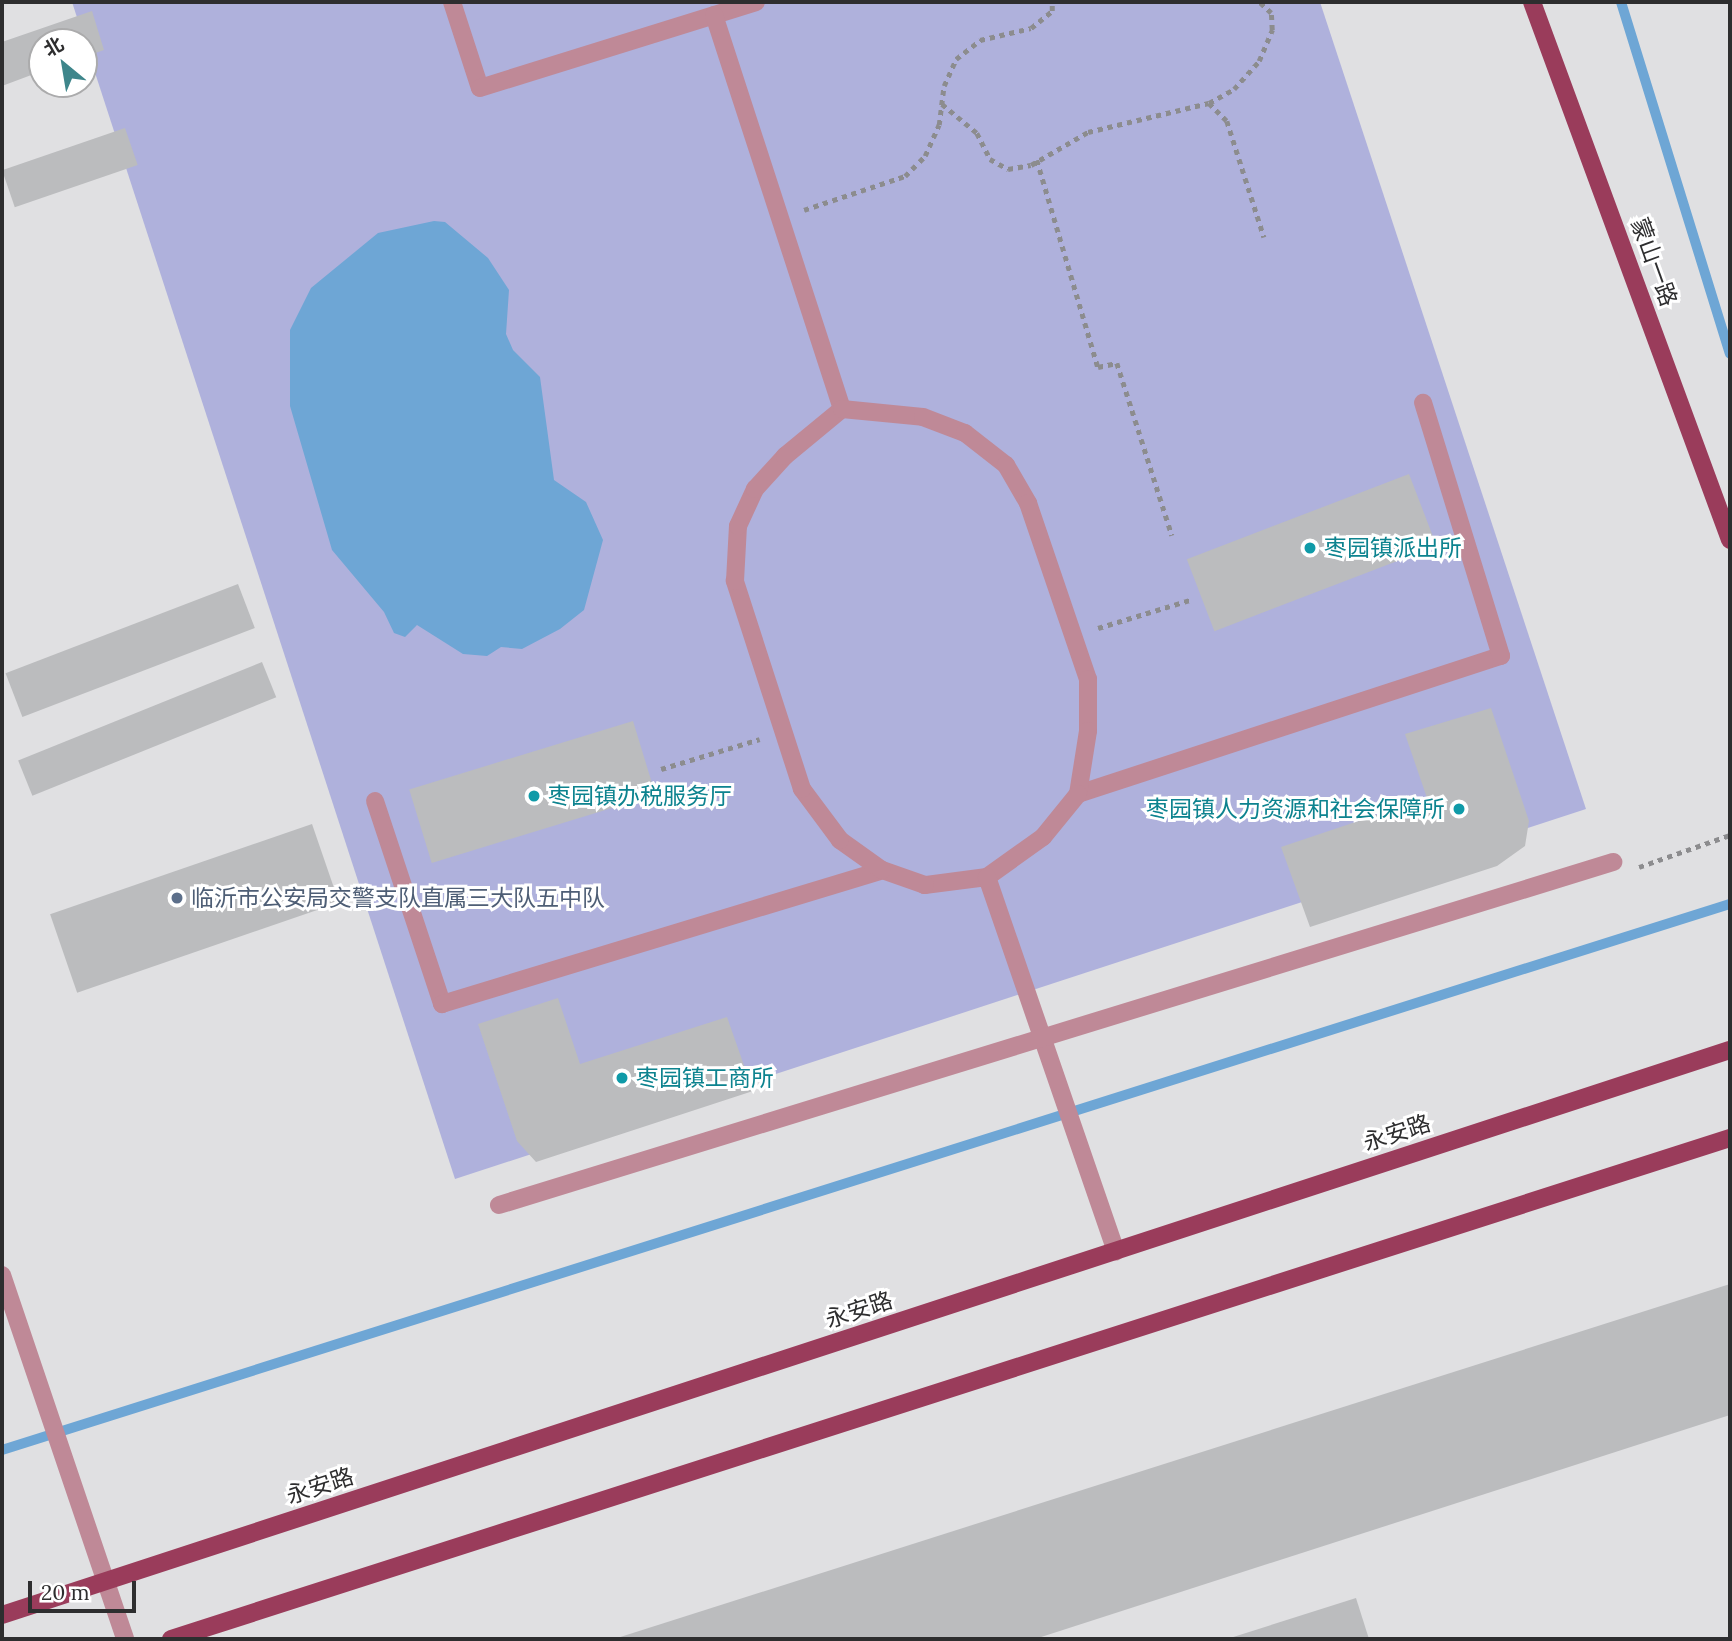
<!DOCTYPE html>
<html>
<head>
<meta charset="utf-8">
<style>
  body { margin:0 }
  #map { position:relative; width:1732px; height:1641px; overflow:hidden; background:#e0e0e2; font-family:Lora,"Noto Sans SC",serif }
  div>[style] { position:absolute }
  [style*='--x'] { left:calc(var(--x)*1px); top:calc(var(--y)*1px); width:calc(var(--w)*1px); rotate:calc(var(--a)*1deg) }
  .green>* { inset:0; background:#afb1dc }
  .water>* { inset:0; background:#6ea6d5 }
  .stream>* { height:10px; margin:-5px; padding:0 5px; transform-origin:5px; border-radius:5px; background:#6ea6d5 }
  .building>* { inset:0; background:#bbbcbe; transform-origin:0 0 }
  .path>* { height:4.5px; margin-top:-2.25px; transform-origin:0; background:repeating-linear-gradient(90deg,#8c8c8e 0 5px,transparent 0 10px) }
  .minor>* { height:18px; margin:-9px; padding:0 9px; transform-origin:9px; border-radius:9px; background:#bf8997 }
  .major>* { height:18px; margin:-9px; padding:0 9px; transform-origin:9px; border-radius:9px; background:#9a3c5b }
  .dots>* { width:19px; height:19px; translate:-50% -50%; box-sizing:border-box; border:4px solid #fff; border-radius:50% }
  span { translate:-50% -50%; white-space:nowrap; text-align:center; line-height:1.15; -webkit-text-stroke:6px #fff; paint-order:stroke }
  .street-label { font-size:23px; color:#2e2e2f }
  .culture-label { font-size:23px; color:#0d838f }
  .left { translate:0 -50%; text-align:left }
  .right { translate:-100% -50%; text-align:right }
  .service-label { font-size:23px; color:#4e5e75 }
  .frame { position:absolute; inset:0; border:4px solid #2e2e2f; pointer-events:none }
  .north { position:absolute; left:28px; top:28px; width:70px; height:70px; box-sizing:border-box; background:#fff; border:2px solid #ababac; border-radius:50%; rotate:330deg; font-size:19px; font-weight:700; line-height:28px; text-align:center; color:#2e2e2f }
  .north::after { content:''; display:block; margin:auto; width:24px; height:32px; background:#3e868b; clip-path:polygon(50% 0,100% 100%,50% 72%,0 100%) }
  .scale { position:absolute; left:28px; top:1581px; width:108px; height:32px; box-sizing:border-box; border:4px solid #2e2e2f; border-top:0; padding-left:9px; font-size:21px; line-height:24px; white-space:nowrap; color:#2e2e2f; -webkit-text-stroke:5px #fff; paint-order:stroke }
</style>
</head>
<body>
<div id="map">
  <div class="green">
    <div style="clip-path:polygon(72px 2px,1320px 2px,1586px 809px,455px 1179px)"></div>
  </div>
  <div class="water">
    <div style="clip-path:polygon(434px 221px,445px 222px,488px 258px,509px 290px,506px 334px,513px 350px,540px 377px,554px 480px,586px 502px,603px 540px,584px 610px,560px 629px,522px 649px,501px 647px,487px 656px,463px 654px,417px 625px,405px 637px,394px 633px,384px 612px,332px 550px,290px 406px,290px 330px,311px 288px,378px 233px)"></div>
  </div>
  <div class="stream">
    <div style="--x:1621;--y:2;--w:368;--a:72.8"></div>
    <div style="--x:2;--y:1450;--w:1812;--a:-17.54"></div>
  </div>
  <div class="building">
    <div style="clip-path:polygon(92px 11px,104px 50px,84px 57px,84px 42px,42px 42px,42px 71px,2px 86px,2px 42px)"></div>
    <div style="left:125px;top:128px;width:39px;height:130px;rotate:71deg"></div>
    <div style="left:1409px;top:474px;width:77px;height:238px;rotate:69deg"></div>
    <div style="left:238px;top:584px;width:47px;height:249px;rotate:69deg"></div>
    <div style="left:262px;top:662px;width:38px;height:263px;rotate:68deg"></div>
    <div style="clip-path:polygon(1491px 708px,1529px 821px,1525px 846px,1497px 866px,1310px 927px,1281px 847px,1427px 798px,1405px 734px)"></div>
    <div style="left:633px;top:721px;width:77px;height:234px;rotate:73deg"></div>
    <div style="left:312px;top:824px;width:83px;height:277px;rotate:71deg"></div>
    <div style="clip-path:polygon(558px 998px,580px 1064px,727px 1017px,753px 1091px,536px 1162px,517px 1141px,478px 1024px)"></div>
    <div style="clip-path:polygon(1730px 1284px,1730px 1415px,1035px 1639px,614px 1639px)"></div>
    <div style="clip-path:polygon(1356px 1598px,1369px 1639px,1227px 1639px)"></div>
  </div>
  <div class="path">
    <div style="--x:1209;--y:103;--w:25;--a:45"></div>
    <div style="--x:1227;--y:121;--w:122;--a:72.3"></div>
    <div style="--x:942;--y:104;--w:45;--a:39.6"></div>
    <div style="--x:977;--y:133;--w:29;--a:63"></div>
    <div style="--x:990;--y:159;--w:21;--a:29"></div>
    <div style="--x:1008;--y:169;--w:23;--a:-10"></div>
    <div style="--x:1031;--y:165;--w:66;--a:-30.1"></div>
    <div style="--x:1088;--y:132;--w:124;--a:-13.5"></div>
    <div style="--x:1209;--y:103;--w:29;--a:-29"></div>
    <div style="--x:1234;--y:89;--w:38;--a:-48"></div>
    <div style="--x:1259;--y:61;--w:34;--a:-67"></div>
    <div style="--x:1272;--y:30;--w:17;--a:-93"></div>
    <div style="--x:1271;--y:13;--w:16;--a:-137"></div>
    <div style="--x:1037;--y:160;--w:216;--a:73.6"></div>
    <div style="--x:1098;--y:367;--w:19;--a:-12"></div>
    <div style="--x:1117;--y:363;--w:181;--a:72.3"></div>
    <div style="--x:804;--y:210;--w:107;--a:-18.6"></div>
    <div style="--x:905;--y:176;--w:28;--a:-45"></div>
    <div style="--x:925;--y:156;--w:34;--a:-66"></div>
    <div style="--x:939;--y:125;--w:39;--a:-83"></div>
    <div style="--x:944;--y:86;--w:30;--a:-66"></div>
    <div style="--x:956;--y:59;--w:31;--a:-38"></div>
    <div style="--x:980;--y:40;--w:52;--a:-13.2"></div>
    <div style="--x:1031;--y:28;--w:27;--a:-39"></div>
    <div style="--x:1052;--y:11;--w:9;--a:-90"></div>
    <div style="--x:1098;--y:628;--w:99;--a:-17"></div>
    <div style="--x:661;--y:769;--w:103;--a:-16.9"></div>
    <div style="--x:1639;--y:867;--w:96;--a:-19.4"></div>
  </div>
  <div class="minor">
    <div style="--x:452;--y:2;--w:90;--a:72"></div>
    <div style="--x:480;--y:88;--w:289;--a:-17.3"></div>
    <div style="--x:714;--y:15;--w:414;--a:72"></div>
    <div style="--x:1078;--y:794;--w:445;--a:-18.1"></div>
    <div style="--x:1501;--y:656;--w:265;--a:-107.1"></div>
    <div style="--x:375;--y:801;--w:214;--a:71.7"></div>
    <div style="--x:442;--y:1004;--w:460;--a:-16.9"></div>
    <div style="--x:987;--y:877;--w:63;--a:172.6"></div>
    <div style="--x:925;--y:885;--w:46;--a:-160.8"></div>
    <div style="--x:882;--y:870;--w:52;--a:-144.5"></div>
    <div style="--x:840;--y:840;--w:64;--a:-126.7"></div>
    <div style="--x:802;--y:789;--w:219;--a:-107.9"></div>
    <div style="--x:735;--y:581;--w:55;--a:-86.9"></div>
    <div style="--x:738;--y:526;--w:41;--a:-65.3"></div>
    <div style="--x:755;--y:489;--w:45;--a:-47.7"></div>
    <div style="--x:785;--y:456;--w:74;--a:-39.5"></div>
    <div style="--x:842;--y:409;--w:81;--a:5.6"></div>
    <div style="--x:923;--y:417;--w:45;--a:20.9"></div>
    <div style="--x:965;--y:433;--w:52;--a:38"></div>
    <div style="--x:1006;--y:465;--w:44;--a:59.9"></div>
    <div style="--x:1028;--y:503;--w:186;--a:71.2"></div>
    <div style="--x:1088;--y:679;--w:52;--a:90"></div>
    <div style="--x:1088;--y:731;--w:64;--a:99"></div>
    <div style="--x:1078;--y:794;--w:55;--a:129.1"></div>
    <div style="--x:1043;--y:837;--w:69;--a:144.5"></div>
    <div style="--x:987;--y:877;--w:396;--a:71"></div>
    <div style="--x:499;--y:1205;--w:1166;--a:-17.11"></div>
    <div style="--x:2;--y:1275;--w:384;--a:71.3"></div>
  </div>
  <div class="major">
    <div style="--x:1532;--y:2;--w:573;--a:69.79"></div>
    <div style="--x:2;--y:1615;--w:1818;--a:-18.11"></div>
    <div style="--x:171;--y:1639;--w:1638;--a:-17.82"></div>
  </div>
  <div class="dots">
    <div style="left:1310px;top:548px;background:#0f9aa8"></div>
    <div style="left:534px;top:796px;background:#0f9aa8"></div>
    <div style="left:1459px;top:809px;background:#0f9aa8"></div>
    <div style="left:177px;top:898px;background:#5c6f8a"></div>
    <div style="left:622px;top:1078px;background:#0f9aa8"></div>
  </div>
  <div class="street-label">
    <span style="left:1654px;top:262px;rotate:70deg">蒙山一路</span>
    <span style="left:1397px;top:1133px;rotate:-18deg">永安路</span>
    <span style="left:859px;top:1310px;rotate:-18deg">永安路</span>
    <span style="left:320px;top:1486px;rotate:-18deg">永安路</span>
  </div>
  <div class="culture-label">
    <span class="left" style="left:1324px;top:548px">枣园镇派出所</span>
    <span class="left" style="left:548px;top:796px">枣园镇办税服务厅</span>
    <span class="right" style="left:1445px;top:809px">枣园镇人力资源和社会保障所</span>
    <span class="left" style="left:636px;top:1078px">枣园镇工商所</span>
  </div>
  <div class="service-label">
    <span class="left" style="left:191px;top:898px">临沂市公安局交警支队直属三大队五中队</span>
  </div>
  <div class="frame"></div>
  <div class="north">北</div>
  <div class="scale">20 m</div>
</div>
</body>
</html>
